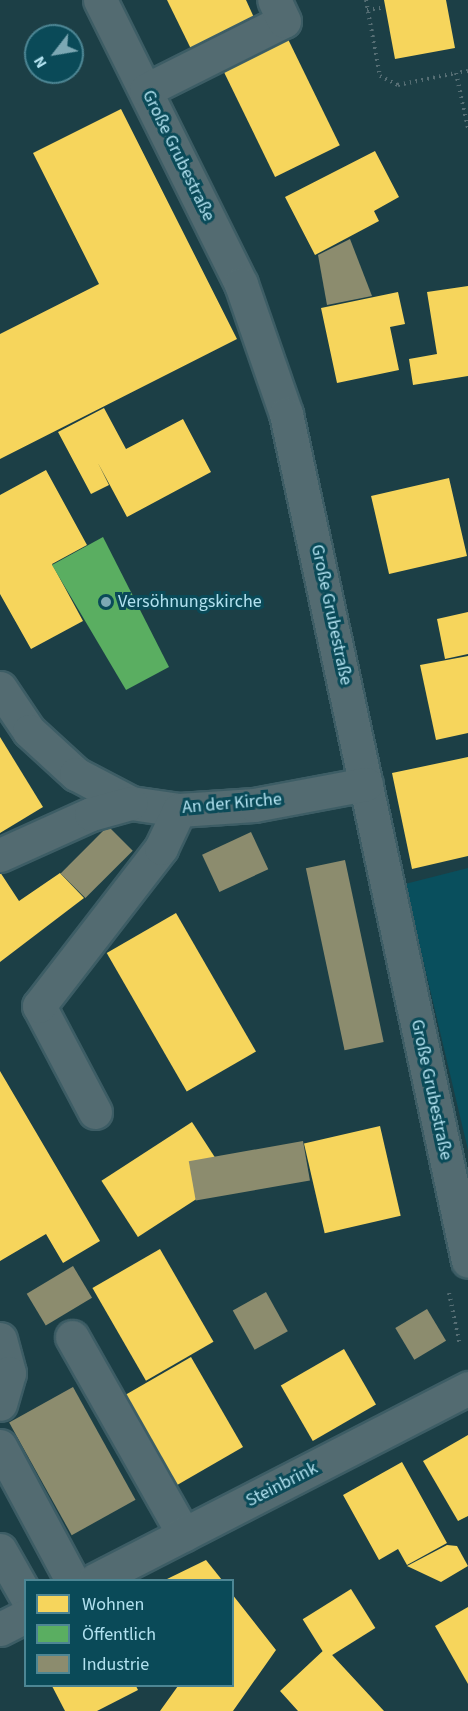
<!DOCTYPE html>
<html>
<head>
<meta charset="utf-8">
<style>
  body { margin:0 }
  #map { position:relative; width:468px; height:1711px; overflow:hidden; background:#1c3f46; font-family:"Source Sans 3",sans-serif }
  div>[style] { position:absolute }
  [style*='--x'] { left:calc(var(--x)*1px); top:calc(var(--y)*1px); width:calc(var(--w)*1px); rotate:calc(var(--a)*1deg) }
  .built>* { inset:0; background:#094f5d }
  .homes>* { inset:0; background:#f6d55c; transform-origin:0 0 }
  .public>* { inset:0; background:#5aae61 }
  .industry>* { inset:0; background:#8c8c6e; transform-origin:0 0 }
  .path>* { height:4px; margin-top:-2px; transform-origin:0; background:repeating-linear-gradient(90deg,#566e74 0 1.5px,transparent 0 6px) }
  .roads { filter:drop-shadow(2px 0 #3d5d65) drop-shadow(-2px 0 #3d5d65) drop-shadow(0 2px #3d5d65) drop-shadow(0 -2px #3d5d65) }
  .minor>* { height:33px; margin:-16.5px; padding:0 16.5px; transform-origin:16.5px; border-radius:16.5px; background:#536b71 }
  .dots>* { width:16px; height:16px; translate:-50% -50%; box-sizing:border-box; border:3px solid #0a4a58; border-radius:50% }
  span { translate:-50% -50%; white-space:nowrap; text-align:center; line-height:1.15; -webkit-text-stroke:6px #0a4a58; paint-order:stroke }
  .street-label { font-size:18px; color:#b1e1ef }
  .poi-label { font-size:18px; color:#b1e1ef }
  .left { translate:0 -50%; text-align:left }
  .legend { position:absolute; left:24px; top:1579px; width:210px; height:108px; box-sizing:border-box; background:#0a4a58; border:2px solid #4d8694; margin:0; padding:8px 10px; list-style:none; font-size:18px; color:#b1e1ef }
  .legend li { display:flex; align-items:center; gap:12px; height:30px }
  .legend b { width:30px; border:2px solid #4d8694 }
  .north { position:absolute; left:24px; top:24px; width:60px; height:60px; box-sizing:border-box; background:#0a4a58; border:2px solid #4d8694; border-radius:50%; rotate:239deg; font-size:16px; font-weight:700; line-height:24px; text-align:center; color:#b1e1ef }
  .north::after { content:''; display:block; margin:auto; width:21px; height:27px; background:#7da8b4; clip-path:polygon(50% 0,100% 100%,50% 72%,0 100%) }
</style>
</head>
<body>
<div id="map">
  <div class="built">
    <div style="clip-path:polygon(468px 868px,468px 1150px,405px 884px)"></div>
  </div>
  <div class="homes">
    <div style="clip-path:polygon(167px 0,246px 0,256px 22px,193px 53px)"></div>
    <div style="clip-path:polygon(384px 0,446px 0,455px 48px,395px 59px)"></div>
    <div style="left:285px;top:33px;width:125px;height:72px;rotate:64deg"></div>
    <div style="clip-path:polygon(121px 109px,237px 339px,0 459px,0 334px,99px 284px,33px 153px)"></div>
    <div style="clip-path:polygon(375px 151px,399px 197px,374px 211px,379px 221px,315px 255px,285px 197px)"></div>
    <div style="clip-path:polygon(468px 286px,468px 376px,413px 385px,409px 359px,437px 354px,427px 292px)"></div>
    <div style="clip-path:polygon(398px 292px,405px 324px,390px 327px,399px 370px,337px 383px,321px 308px)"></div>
    <div style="clip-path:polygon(104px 408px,126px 449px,183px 419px,211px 472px,127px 517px,98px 463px,109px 485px,91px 494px,58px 432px)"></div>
    <div style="clip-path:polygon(46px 470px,87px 545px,52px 564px,83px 621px,31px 649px,0 594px,0 495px)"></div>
    <div style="left:449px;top:478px;width:80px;height:80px;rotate:77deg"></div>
    <div style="clip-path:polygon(468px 612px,468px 654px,445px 659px,437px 619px)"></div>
    <div style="clip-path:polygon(468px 656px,468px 733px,436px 740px,420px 665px)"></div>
    <div style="clip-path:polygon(0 737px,43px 807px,0 833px)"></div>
    <div style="clip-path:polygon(468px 757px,468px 856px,412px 869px,392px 773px)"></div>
    <div style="clip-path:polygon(0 872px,19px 901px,60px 873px,84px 898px,0 962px)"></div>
    <div style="left:176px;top:913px;width:160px;height:80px;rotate:60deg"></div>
    <div style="clip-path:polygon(0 1071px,100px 1241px,63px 1263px,46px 1234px,0 1261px)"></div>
    <div style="left:192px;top:1122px;width:67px;height:108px;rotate:57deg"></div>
    <div style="left:380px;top:1126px;width:92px;height:78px;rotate:77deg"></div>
    <div style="left:160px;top:1249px;width:107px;height:78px;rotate:60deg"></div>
    <div style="left:344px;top:1349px;width:64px;height:73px;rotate:60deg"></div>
    <div style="left:191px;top:1357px;width:104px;height:76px;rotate:60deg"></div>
    <div style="clip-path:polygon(468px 1435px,468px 1516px,458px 1521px,423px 1461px)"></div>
    <div style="clip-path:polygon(402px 1462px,447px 1543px,407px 1565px,398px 1549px,379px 1560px,343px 1495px)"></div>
    <div style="clip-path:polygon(447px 1545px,457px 1546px,468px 1566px,441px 1582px,407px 1566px)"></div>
    <div style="clip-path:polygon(206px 1560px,222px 1580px,165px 1580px)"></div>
    <div style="left:351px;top:1589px;width:46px;height:57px;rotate:58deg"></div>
    <div style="clip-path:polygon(232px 1594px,276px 1650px,233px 1711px,160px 1711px,178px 1686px,232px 1686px)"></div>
    <div style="clip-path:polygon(468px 1607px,468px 1684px,435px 1626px)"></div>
    <div style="clip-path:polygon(326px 1648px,333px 1656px,384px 1711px,298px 1711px,280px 1691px)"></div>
    <div style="clip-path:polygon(52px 1686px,136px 1686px,138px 1690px,97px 1711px,65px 1711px)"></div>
  </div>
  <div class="public">
    <div style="clip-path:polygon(103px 537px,169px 667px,126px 690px,52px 565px)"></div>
  </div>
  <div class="industry">
    <div style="clip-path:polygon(350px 239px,372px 296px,327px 305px,318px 255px)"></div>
    <div style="left:108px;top:826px;width:35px;height:67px;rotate:45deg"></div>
    <div style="left:251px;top:832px;width:41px;height:54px;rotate:65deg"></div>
    <div style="left:345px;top:860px;width:186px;height:40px;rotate:78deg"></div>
    <div style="left:303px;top:1141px;width:40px;height:116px;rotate:80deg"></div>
    <div style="left:73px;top:1266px;width:37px;height:54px;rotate:59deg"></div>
    <div style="left:266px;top:1292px;width:45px;height:38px;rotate:61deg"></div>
    <div style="left:427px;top:1309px;width:37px;height:37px;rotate:59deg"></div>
    <div style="left:73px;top:1387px;width:129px;height:73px;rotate:61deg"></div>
  </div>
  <div class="path">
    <div style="--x:366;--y:0;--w:77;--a:79.6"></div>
    <div style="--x:380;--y:76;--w:20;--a:27"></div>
    <div style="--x:398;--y:85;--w:59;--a:-11.7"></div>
    <div style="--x:367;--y:10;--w:18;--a:-9"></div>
    <div style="--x:468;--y:71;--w:12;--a:171"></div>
    <div style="--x:456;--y:73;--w:56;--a:77.7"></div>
    <div style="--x:449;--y:1293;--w:53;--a:78.1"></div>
  </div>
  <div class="roads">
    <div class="minor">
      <div style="--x:100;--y:0;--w:317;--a:63.6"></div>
      <div style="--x:241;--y:284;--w:138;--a:70.9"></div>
      <div style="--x:286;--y:414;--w:866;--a:77.87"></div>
      <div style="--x:146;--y:90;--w:154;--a:-26.6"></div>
      <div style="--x:284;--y:21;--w:23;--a:-115"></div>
      <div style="--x:0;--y:688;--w:52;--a:56"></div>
      <div style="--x:29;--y:731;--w:64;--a:42.5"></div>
      <div style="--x:76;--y:774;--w:62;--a:27.8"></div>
      <div style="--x:131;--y:803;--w:49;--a:8.3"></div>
      <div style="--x:179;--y:810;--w:75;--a:-3.8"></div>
      <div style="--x:254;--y:805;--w:114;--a:-10.6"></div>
      <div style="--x:0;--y:855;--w:100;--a:-24.3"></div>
      <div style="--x:91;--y:814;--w:41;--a:-15.4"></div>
      <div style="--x:95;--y:1112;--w:120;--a:-117.8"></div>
      <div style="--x:39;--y:1006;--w:200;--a:-52.3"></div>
      <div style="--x:161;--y:848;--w:42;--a:-64.7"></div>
      <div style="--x:72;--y:1337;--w:227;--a:60.5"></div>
      <div style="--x:0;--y:1339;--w:35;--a:75"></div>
      <div style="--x:9;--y:1373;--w:32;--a:106"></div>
      <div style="--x:0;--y:1446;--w:152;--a:61.8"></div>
      <div style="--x:0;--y:1550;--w:53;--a:60.5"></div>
      <div style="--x:95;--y:1580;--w:420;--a:-27.2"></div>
      <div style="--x:0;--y:1629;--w:29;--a:-27"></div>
    </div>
  </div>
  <div class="dots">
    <div style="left:106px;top:602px;background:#7da8b4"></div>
  </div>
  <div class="street-label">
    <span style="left:178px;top:156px;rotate:64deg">Große Grubestraße</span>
    <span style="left:331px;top:615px;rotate:78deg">Große Grubestraße</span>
    <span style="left:232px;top:804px;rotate:-5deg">An der Kirche</span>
    <span style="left:431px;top:1090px;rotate:78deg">Große Grubestraße</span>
    <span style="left:282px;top:1485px;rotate:-27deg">Steinbrink</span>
  </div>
  <div class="poi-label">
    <span class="left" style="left:118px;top:602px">Versöhnungskirche</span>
  </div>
  <ul class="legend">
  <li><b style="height:16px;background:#f6d55c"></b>Wohnen</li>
  <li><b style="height:16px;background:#5aae61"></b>Öffentlich</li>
  <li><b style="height:16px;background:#8c8c6e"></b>Industrie</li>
  </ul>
  <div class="north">N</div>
</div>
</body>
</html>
